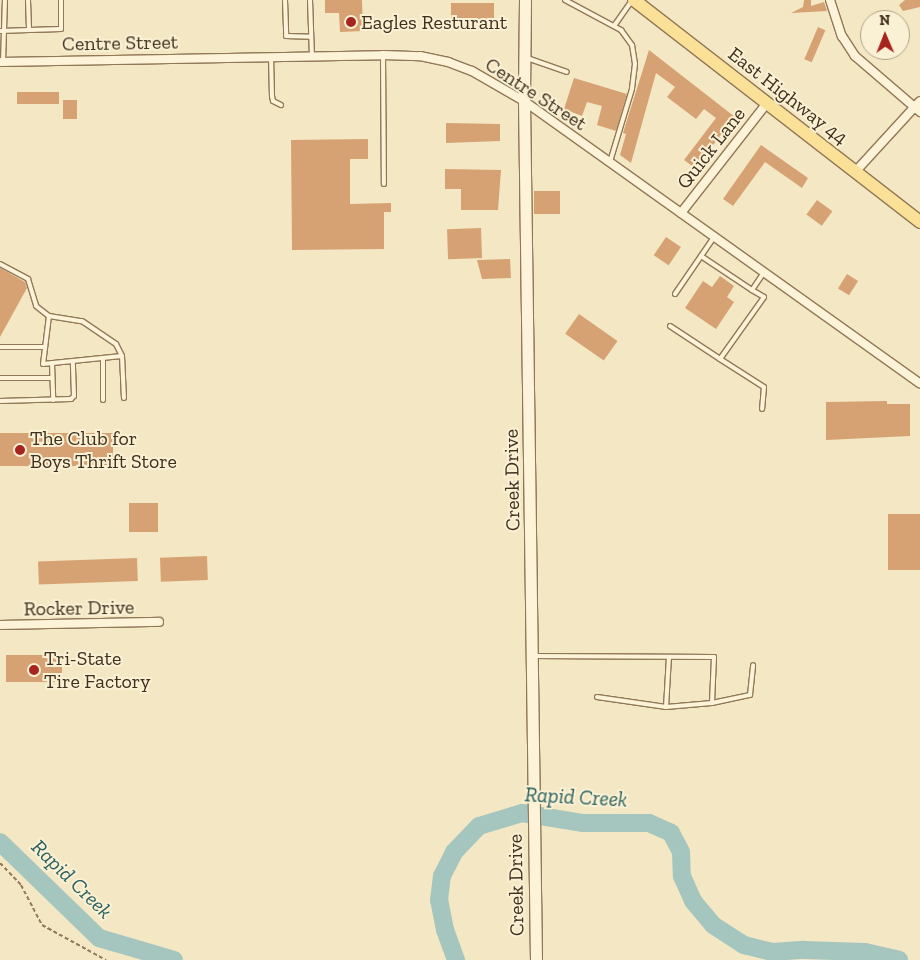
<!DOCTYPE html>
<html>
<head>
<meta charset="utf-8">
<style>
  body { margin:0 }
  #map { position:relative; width:920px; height:960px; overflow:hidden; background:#f4e7c3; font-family:"Zilla Slab",serif }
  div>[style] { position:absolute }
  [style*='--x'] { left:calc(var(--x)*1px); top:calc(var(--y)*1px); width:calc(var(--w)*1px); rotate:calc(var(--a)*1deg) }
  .river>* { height:18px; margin:-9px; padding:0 9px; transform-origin:9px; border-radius:9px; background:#a5c6be }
  .building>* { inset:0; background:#d6a274; transform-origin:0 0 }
  .path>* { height:2px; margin-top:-1px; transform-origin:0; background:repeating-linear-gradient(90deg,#917857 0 4px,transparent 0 6.5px) }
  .roads { filter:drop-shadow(1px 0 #917857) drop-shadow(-1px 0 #917857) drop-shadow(0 1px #917857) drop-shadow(0 -1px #917857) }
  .lane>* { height:4px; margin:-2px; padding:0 2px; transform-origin:2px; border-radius:2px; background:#fdf3d8 }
  .street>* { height:8px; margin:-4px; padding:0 4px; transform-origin:4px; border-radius:4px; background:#fdf3d8 }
  .secondary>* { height:11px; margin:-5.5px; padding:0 5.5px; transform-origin:5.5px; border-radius:5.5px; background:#fdf3d8 }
  .primary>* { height:12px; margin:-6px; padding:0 6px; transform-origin:6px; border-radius:6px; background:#fbe097 }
  .dots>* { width:14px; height:14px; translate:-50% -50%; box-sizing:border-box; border:2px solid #faf1d4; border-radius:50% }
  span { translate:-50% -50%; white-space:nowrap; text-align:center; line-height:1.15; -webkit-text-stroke:4px #faf1d4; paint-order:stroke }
  .poi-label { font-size:20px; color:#3f2f1d }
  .left { translate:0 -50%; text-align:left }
  .street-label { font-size:20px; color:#3f2f1d }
  .water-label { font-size:21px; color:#2a605f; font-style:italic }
  .north { position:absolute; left:860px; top:10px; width:50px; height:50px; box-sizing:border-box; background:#faf1d4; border:1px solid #afa38b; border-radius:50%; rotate:359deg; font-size:14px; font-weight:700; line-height:20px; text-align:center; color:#3f2f1d }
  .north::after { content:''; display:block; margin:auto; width:18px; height:22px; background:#a8241f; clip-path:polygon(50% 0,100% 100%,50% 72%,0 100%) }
</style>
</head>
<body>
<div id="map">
  <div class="river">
    <div style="--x:0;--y:842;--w:138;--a:44.1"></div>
    <div style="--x:99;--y:938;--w:78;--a:16.3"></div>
    <div style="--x:456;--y:960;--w:32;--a:-110"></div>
    <div style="--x:445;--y:930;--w:31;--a:-101"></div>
    <div style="--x:439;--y:900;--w:24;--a:-83"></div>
    <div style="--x:442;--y:876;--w:27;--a:-63"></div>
    <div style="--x:454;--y:852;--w:36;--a:-46"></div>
    <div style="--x:479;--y:826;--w:45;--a:-16.8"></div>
    <div style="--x:522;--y:813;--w:62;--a:9.3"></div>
    <div style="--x:583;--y:823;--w:66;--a:0"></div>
    <div style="--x:649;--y:823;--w:24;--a:24"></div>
    <div style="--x:671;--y:833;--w:21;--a:62"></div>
    <div style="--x:681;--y:852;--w:24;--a:88"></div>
    <div style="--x:682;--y:876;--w:27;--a:66"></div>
    <div style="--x:693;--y:901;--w:31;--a:50"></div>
    <div style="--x:713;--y:925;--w:37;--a:33"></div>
    <div style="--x:744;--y:945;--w:29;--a:14"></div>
    <div style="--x:772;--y:952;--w:32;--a:-4"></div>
    <div style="--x:804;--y:950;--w:61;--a:1.9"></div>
    <div style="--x:865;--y:952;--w:35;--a:13"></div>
  </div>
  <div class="building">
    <div style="clip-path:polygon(325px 0,362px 0,363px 31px,340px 32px,339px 13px,325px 13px)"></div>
    <div style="clip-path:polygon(804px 0,811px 0,811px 6px,824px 2px,827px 11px,791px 13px,803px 7px)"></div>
    <div style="clip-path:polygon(905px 0,920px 0,920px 7px,903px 11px,899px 5px)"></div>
    <div style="left:494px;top:3px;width:20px;height:43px;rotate:90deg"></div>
    <div style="left:818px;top:27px;width:8px;height:35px;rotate:23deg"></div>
    <div style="clip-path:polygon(649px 50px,735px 117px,695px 168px,684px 160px,716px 118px,704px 109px,696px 119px,667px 97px,675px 87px,656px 73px,631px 163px,620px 155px,626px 134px,623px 133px)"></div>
    <div style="clip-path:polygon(574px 78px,627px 94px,616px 131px,597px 125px,602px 106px,587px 102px,582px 116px,564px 109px)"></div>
    <div style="left:17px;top:92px;width:42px;height:12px"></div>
    <div style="left:63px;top:100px;width:14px;height:19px"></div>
    <div style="clip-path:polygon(446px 123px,500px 124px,500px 141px,446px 143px)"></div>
    <div style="clip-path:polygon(368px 139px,368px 159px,350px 159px,350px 204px,391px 203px,391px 212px,384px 212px,384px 249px,292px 250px,291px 140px)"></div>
    <div style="clip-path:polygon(761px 145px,808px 178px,802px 188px,765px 162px,733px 206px,723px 199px)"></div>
    <div style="clip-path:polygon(445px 169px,501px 170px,498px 210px,461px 210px,461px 189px,445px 189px)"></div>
    <div style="left:534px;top:191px;width:26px;height:23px"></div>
    <div style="left:817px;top:200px;width:19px;height:18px;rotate:36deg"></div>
    <div style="left:481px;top:228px;width:30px;height:34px;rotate:88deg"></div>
    <div style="left:666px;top:237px;width:18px;height:22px;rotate:34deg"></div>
    <div style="clip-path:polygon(510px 259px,511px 278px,482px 279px,477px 260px)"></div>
    <div style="clip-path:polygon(0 268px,25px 282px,27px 288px,0 337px)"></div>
    <div style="left:847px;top:274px;width:13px;height:17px;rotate:32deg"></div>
    <div style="clip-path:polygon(720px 276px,734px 286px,727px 297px,734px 302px,716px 329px,685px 308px,703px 281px,712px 287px)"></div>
    <div style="left:579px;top:314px;width:47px;height:24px;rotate:35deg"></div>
    <div style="clip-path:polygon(887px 401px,887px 404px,910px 404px,910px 436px,826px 440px,826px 402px)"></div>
    <div style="left:113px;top:433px;width:33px;height:113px;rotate:90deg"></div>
    <div style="left:129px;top:503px;width:29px;height:29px"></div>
    <div style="left:920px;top:514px;width:56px;height:32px;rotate:90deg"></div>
    <div style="left:207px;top:556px;width:24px;height:47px;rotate:88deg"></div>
    <div style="left:137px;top:558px;width:23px;height:99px;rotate:88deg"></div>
    <div style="left:62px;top:655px;width:27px;height:56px;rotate:90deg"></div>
  </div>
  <div class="path">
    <div style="--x:0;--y:863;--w:30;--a:46"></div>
    <div style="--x:21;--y:885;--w:45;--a:62.3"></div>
    <div style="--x:42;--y:925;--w:73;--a:28.7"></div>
  </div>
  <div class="roads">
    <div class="lane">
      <div style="--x:28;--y:0;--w:30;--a:88"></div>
      <div style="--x:29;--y:30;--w:32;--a:-2"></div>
      <div style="--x:61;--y:29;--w:29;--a:-90"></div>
      <div style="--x:285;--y:0;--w:36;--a:88"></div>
      <div style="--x:286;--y:36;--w:25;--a:2"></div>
      <div style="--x:310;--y:0;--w:56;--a:88"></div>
      <div style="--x:565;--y:0;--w:64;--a:28.2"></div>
      <div style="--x:621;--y:30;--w:19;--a:54"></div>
      <div style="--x:632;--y:45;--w:19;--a:81"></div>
      <div style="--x:635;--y:64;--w:25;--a:97"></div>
      <div style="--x:632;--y:89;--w:76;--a:106.8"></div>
      <div style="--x:614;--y:26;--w:32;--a:-55"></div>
      <div style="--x:0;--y:31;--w:29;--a:-2"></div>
      <div style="--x:383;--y:55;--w:129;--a:89.6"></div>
      <div style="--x:271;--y:56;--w:40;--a:88.6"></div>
      <div style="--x:272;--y:96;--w:5;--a:79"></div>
      <div style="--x:273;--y:101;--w:9;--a:27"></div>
      <div style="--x:527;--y:58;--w:42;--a:19.3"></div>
      <div style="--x:3;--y:62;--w:62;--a:-88.2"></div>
      <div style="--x:701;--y:256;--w:61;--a:33.7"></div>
      <div style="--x:752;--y:290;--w:22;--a:-56"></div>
      <div style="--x:0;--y:264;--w:32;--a:28"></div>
      <div style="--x:28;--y:279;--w:28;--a:73"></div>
      <div style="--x:36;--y:306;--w:16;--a:38"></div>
      <div style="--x:49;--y:316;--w:33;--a:9"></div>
      <div style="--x:82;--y:321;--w:41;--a:34.1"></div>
      <div style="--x:116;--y:344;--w:13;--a:63"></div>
      <div style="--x:122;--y:356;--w:42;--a:87.3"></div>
      <div style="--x:675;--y:294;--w:69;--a:-55.6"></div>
      <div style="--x:49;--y:316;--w:48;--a:97.1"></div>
      <div style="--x:43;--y:364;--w:79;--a:-5.8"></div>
      <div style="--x:670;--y:326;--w:60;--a:33.4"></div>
      <div style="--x:720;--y:359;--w:76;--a:-54.6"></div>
      <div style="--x:764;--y:297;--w:14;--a:-150"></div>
      <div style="--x:0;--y:347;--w:43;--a:0"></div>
      <div style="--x:103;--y:358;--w:42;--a:90"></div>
      <div style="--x:720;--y:359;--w:52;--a:32.5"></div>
      <div style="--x:764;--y:387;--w:22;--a:95"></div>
      <div style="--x:52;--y:363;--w:37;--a:88"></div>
      <div style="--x:0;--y:378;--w:52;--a:0"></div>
      <div style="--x:0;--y:401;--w:71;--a:-1.6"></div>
      <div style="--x:71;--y:399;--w:4;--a:-45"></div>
      <div style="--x:74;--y:396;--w:34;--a:-92"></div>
      <div style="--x:533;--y:656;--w:181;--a:0.3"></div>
      <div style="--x:714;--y:657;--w:46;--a:92.5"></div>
      <div style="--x:597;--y:697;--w:70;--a:8.2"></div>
      <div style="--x:666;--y:707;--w:46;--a:-5"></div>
      <div style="--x:712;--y:703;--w:39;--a:-12"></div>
      <div style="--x:750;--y:695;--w:30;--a:-84"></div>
      <div style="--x:666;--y:707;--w:50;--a:-86.6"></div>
    </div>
    <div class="street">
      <div style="--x:830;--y:0;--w:38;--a:72"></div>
      <div style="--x:842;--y:36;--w:24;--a:57"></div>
      <div style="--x:855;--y:56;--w:86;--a:40.7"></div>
      <div style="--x:0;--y:62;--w:383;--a:-1"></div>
      <div style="--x:383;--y:55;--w:37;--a:2"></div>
      <div style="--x:420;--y:56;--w:29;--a:12"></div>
      <div style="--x:448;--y:62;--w:26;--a:21"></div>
      <div style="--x:472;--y:71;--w:60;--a:30"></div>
      <div style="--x:524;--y:101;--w:486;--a:35.5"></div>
      <div style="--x:855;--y:172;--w:96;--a:-47.5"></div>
      <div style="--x:681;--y:213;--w:140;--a:-52"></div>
      <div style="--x:0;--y:625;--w:159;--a:-1.1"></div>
    </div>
    <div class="secondary">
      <div style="--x:525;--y:0;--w:101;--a:90.6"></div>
      <div style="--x:524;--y:101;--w:859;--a:89.2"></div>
    </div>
    <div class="primary">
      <div style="--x:634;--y:0;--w:362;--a:37.8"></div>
    </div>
  </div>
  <div class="dots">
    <div style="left:351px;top:22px;background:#a8241f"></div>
    <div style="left:20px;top:450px;background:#a8241f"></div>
    <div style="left:34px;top:670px;background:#a8241f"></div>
  </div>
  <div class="poi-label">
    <span class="left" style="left:361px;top:22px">Eagles Resturant</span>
    <span class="left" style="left:30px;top:450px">The Club for<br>Boys Thrift Store</span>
    <span class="left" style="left:44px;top:670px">Tri-State<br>Tire Factory</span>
  </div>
  <div class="street-label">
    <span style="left:120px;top:43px;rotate:-1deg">Centre Street</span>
    <span style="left:536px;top:94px;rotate:33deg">Centre Street</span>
    <span style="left:788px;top:96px;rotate:38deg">East Highway 44</span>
    <span style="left:711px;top:148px;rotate:-52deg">Quick Lane</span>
    <span style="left:512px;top:480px;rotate:-91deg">Creek Drive</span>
    <span style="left:79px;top:608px;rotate:-1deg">Rocker Drive</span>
    <span style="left:516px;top:885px;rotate:-91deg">Creek Drive</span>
  </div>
  <div class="water-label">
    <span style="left:576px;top:797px;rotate:3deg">Rapid Creek</span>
    <span style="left:72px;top:879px;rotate:44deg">Rapid Creek</span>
  </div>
  <div class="north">N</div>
</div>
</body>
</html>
